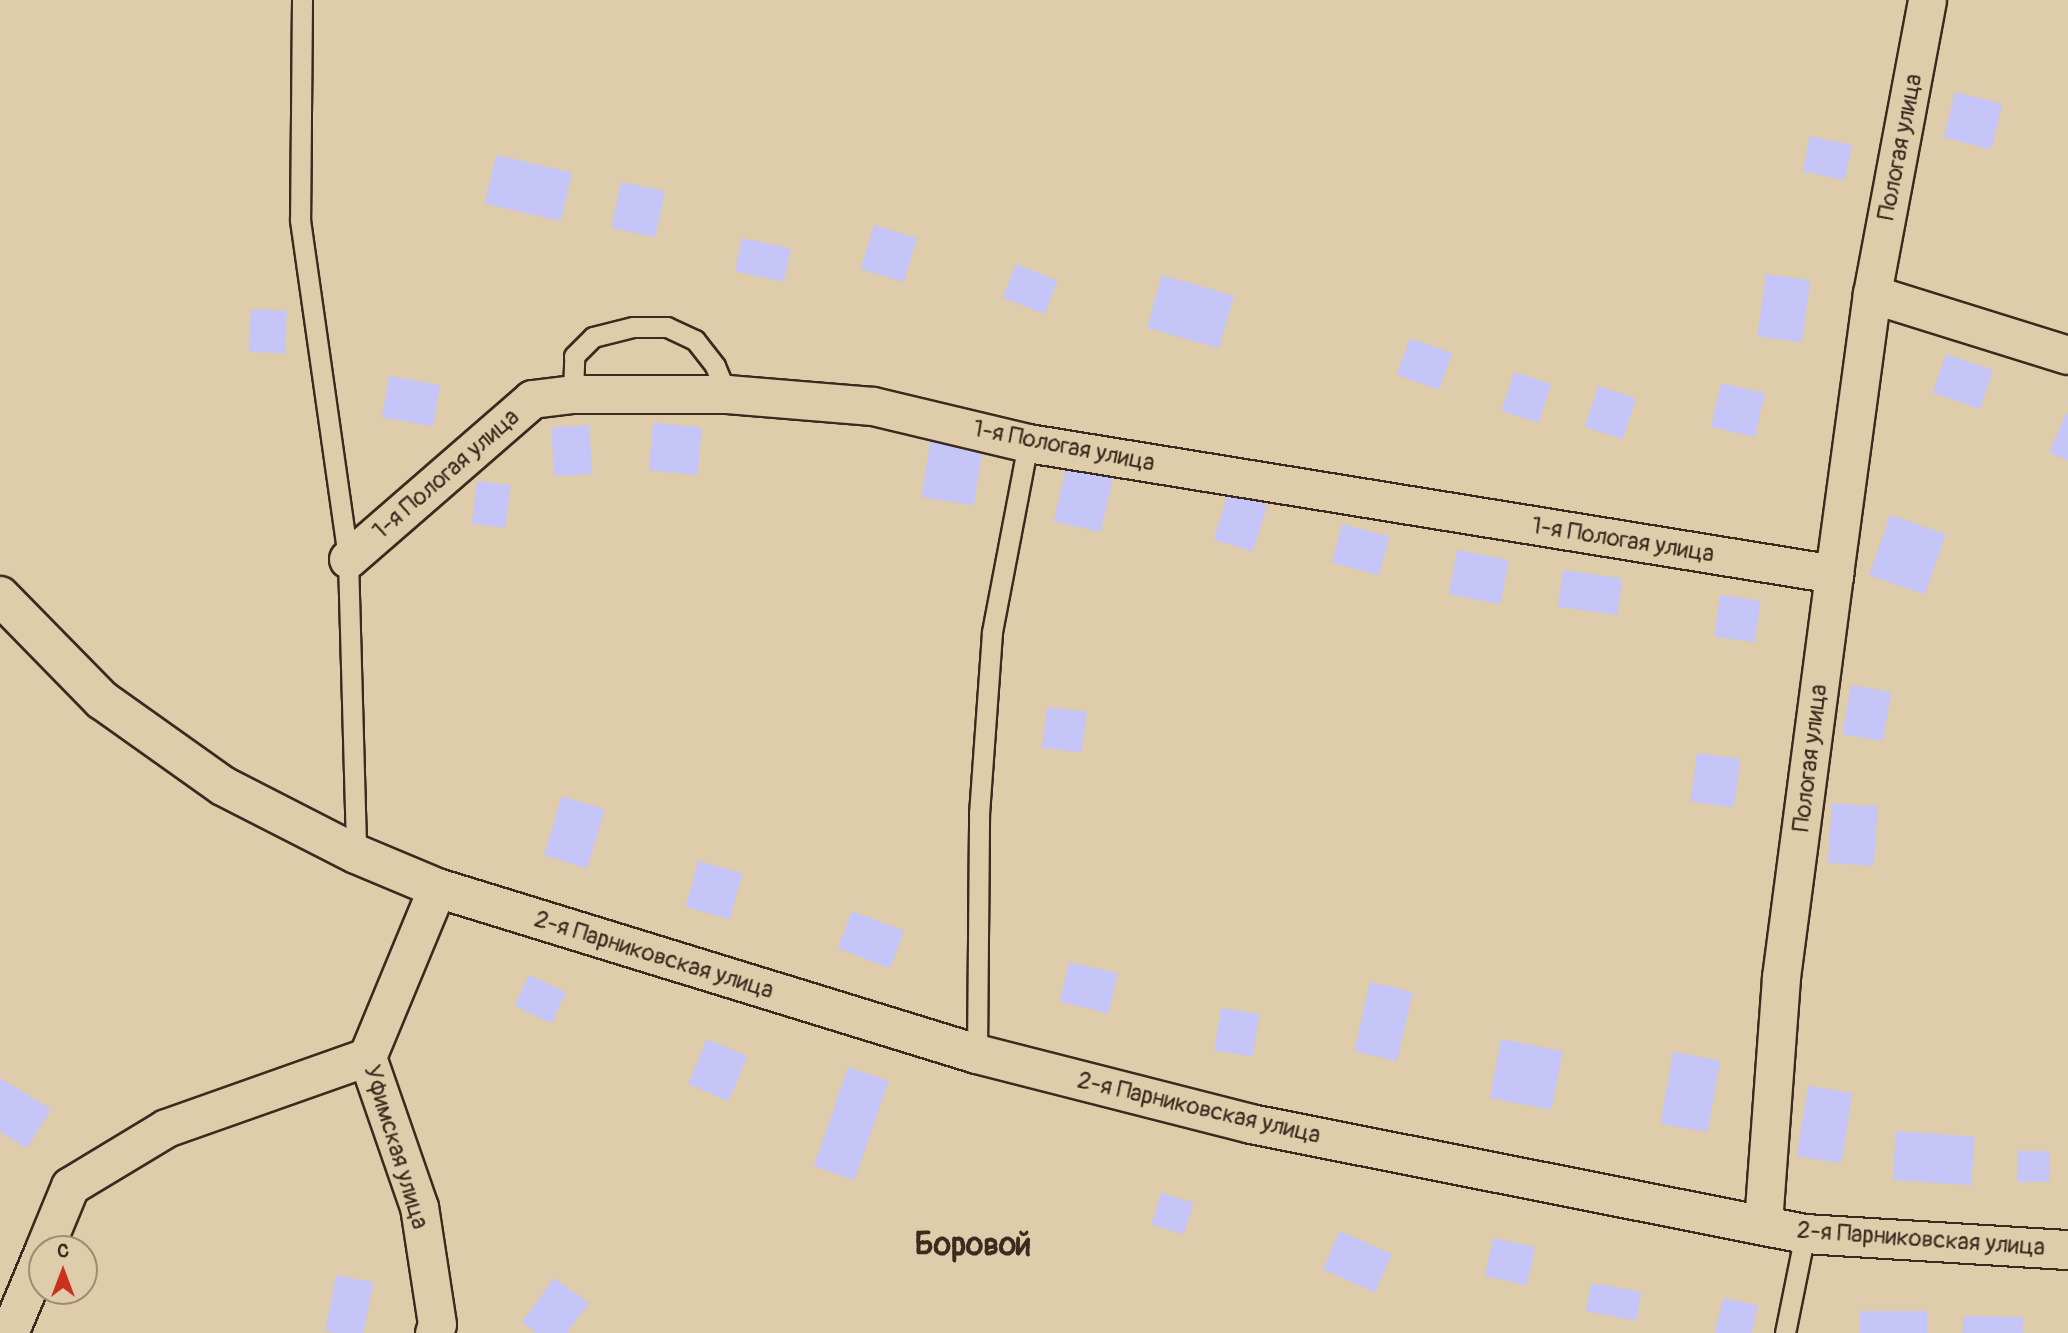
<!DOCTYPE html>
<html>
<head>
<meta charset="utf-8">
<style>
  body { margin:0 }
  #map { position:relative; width:2068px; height:1333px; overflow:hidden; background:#dfccaa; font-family:Pangolin,sans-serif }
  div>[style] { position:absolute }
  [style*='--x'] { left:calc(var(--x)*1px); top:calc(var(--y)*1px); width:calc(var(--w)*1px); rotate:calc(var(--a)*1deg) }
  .building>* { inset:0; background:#c6c5f7; transform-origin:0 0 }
  .roads { filter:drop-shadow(2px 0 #3b2a1e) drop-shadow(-2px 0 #3b2a1e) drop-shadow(0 2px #3b2a1e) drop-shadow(0 -2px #3b2a1e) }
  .service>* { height:19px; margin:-9.5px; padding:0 9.5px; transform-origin:9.5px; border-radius:9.5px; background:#dfccaa }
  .minor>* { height:37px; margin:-18.5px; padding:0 18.5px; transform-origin:18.5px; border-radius:18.5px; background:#dfccaa }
  .tertiary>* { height:38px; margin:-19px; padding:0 19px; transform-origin:19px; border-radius:19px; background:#dfccaa }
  span { translate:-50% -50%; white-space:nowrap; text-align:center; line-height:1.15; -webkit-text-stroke:5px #dfccaa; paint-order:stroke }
  .street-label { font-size:24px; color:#3b2a1e }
  .district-label { font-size:32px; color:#3b2a1e; font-weight:700 }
  .north { position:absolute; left:28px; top:1235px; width:70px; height:70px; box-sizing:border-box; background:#dfccaa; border:2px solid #9d8b72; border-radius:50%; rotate:0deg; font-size:19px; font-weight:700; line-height:28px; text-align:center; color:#3b2a1e }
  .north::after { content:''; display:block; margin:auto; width:24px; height:32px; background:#c8321e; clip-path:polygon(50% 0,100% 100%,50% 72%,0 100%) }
</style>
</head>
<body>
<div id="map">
  <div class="building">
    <div style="left:1955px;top:92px;width:49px;height:47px;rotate:14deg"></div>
    <div style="left:1810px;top:136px;width:43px;height:36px;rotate:12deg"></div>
    <div style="left:496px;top:155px;width:78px;height:50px;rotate:13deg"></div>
    <div style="left:621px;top:182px;width:45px;height:47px;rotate:12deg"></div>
    <div style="left:874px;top:225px;width:45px;height:46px;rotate:17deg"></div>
    <div style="left:742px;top:238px;width:50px;height:34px;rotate:12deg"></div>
    <div style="left:1016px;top:264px;width:45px;height:36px;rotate:22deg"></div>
    <div style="left:1766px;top:274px;width:45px;height:63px;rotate:8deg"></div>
    <div style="left:1162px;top:275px;width:75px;height:55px;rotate:16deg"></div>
    <div style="left:251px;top:309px;width:36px;height:43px;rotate:3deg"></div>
    <div style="left:1410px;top:338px;width:45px;height:39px;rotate:20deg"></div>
    <div style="left:1946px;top:354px;width:50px;height:41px;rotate:19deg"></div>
    <div style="left:1514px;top:372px;width:39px;height:41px;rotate:18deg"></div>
    <div style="left:389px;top:376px;width:52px;height:42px;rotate:10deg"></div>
    <div style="left:1721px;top:383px;width:45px;height:45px;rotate:13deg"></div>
    <div style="left:1598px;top:386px;width:40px;height:43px;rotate:18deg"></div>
    <div style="clip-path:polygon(2068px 410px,2068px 461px,2049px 452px)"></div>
    <div style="left:653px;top:423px;width:49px;height:48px;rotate:5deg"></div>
    <div style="left:589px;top:425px;width:49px;height:38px;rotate:86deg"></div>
    <div style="left:932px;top:430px;width:53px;height:68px;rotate:9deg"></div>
    <div style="left:1068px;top:459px;width:48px;height:64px;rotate:13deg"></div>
    <div style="left:477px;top:481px;width:34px;height:43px;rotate:7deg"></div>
    <div style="left:1228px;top:493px;width:41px;height:49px;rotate:17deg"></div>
    <div style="left:1890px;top:515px;width:59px;height:64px;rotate:19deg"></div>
    <div style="left:1342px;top:524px;width:49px;height:40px;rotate:15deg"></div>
    <div style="left:1457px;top:550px;width:53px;height:45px;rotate:11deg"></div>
    <div style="left:1563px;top:570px;width:60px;height:37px;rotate:8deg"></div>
    <div style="left:1720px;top:595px;width:41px;height:42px;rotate:8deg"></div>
    <div style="left:1851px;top:685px;width:41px;height:50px;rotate:10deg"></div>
    <div style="left:1047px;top:707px;width:40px;height:41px;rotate:7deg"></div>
    <div style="left:1697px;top:753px;width:44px;height:49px;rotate:8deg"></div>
    <div style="left:562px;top:796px;width:45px;height:62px;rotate:17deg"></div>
    <div style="left:1832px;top:803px;width:46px;height:60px;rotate:4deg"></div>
    <div style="left:698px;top:861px;width:46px;height:48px;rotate:15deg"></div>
    <div style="left:852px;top:911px;width:56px;height:40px;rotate:21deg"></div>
    <div style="left:1069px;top:962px;width:50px;height:41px;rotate:13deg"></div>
    <div style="left:529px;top:975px;width:41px;height:34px;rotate:25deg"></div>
    <div style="left:1370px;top:982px;width:44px;height:71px;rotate:13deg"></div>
    <div style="left:1221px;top:1008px;width:39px;height:43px;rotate:9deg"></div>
    <div style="left:707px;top:1039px;width:44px;height:49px;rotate:23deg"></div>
    <div style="left:1501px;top:1039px;width:63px;height:60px;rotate:11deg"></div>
    <div style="left:1673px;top:1052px;width:48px;height:73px;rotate:10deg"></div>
    <div style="left:848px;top:1067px;width:43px;height:105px;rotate:19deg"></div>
    <div style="clip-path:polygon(0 1078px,51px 1109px,27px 1148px,0 1132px)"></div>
    <div style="left:1808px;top:1086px;width:45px;height:71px;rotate:9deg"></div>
    <div style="left:1896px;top:1131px;width:79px;height:49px;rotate:4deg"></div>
    <div style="left:2050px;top:1151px;width:31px;height:33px;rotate:90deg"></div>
    <div style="left:1161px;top:1193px;width:34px;height:33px;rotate:17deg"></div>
    <div style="left:1340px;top:1231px;width:57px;height:42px;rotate:24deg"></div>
    <div style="left:1493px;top:1238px;width:43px;height:39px;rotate:12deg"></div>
    <div style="left:336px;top:1275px;width:38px;height:57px;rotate:11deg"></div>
    <div style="clip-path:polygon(554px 1278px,589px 1303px,567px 1333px,536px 1333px,522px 1322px)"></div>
    <div style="left:1591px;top:1283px;width:51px;height:29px;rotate:10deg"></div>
    <div style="clip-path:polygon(1723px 1298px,1758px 1305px,1752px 1333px,1715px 1333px)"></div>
    <div style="left:1859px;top:1311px;width:68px;height:22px"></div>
    <div style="left:1963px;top:1316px;width:60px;height:17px;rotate:1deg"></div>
  </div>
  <div class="roads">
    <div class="service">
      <div style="--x:302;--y:0;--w:220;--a:90.5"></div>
      <div style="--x:300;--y:220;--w:342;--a:81.9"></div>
      <div style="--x:348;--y:559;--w:295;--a:88.4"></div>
      <div style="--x:573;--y:394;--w:38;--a:-88"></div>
      <div style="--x:574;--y:356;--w:27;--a:-45"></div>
      <div style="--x:593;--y:337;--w:41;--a:-14"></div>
      <div style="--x:633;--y:327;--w:34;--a:0"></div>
      <div style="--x:667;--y:327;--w:31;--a:25"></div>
      <div style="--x:695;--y:340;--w:33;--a:52"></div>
      <div style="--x:715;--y:366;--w:30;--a:67"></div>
      <div style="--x:977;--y:1054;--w:240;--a:-89.5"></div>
      <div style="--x:979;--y:814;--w:182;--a:-85.9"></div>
      <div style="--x:992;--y:632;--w:192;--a:-79.2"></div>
      <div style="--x:1785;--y:1333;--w:101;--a:-78.6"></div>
    </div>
    <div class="minor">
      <div style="--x:1872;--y:294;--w:205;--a:17.3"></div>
      <div style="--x:348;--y:559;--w:244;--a:-41"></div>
      <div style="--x:532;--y:399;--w:41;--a:-7"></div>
      <div style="--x:573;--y:394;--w:154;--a:0"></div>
      <div style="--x:727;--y:394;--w:146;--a:4.7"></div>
      <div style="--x:873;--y:406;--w:159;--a:13.4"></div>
      <div style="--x:1028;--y:443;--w:817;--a:9.23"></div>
      <div style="--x:1763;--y:1223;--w:247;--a:-85.8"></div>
      <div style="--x:1781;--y:977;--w:406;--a:-82.5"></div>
      <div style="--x:1834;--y:574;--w:283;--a:-82.3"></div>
      <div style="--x:1872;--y:294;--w:299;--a:-79.4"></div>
      <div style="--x:44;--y:1249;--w:68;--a:-67.6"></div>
      <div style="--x:70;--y:1186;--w:112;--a:-31.1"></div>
      <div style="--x:166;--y:1128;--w:213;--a:-19.5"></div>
      <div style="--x:9;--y:1333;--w:86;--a:-67.3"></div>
      <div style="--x:434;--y:1333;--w:9;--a:-72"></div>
      <div style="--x:437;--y:1324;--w:118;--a:-98.7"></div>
      <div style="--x:419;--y:1207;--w:159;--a:-109.1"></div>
      <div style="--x:367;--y:1057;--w:183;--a:-67.5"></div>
    </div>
    <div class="tertiary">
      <div style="--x:0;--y:596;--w:146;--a:45.6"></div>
      <div style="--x:102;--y:700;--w:148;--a:35.4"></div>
      <div style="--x:223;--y:786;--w:149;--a:27.1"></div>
      <div style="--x:356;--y:854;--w:88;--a:22.8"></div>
      <div style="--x:437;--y:888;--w:565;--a:17.09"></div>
      <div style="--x:977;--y:1054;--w:283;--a:14.3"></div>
      <div style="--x:1251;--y:1124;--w:565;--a:11.23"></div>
      <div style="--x:1805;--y:1234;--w:263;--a:3.5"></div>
    </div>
  </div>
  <div class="street-label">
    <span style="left:1900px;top:147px;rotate:-79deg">Пологая улица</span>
    <span style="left:1064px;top:446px;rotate:11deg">1-я Пологая улица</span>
    <span style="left:446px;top:474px;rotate:-41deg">1-я Пологая улица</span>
    <span style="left:1623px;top:540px;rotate:9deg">1-я Пологая улица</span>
    <span style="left:1810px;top:758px;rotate:-83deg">Пологая улица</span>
    <span style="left:654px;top:955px;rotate:17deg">2-я Парниковская улица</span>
    <span style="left:1199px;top:1108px;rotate:13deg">2-я Парниковская улица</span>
    <span style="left:396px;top:1147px;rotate:73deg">Уфимская улица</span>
    <span style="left:1921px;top:1239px;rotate:4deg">2-я Парниковская улица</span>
  </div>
  <div class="district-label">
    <span style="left:973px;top:1245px">Боровой</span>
  </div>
  <div class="north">С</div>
</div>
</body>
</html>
